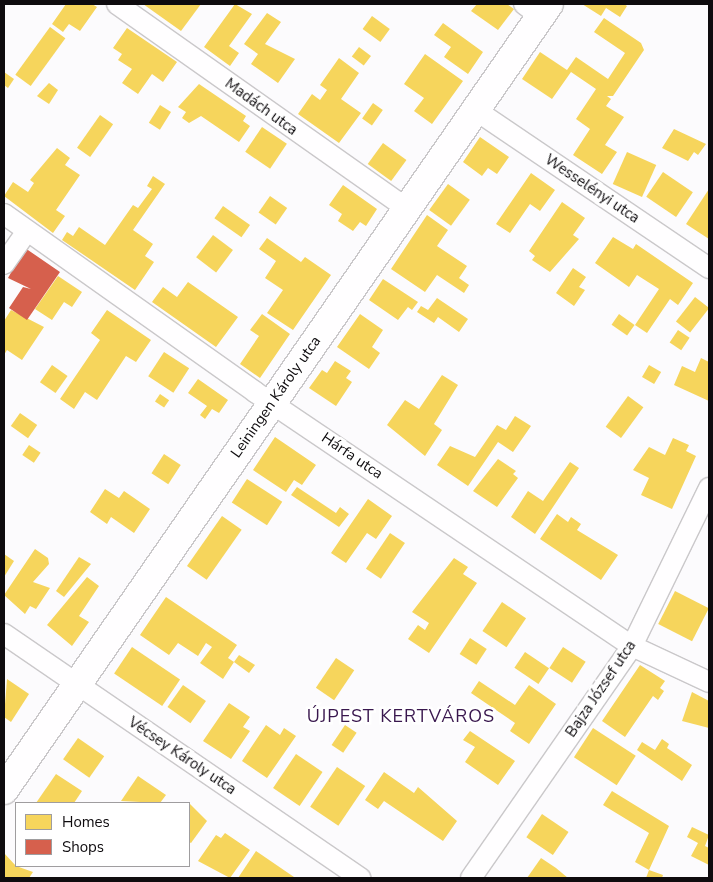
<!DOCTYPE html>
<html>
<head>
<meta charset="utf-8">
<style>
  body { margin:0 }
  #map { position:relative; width:713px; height:882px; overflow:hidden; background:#fcfbfd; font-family:"Nunito Sans",sans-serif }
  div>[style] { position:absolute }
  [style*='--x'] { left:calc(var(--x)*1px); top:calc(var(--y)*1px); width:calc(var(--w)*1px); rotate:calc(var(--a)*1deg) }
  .homes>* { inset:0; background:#f6d55c; transform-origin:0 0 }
  .shops>* { inset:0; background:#d6604d }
  .roads { filter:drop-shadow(1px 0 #cac8ca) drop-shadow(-1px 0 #cac8ca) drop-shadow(0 1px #cac8ca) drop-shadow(0 -1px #cac8ca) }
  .street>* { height:20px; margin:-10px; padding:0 10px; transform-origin:10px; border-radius:10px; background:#fffeff }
  .secondary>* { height:28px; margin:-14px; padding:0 14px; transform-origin:14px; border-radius:14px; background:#fffeff }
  span { translate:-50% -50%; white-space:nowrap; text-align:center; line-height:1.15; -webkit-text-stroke:5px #fff; paint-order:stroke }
  .street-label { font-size:15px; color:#0e0b0e }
  .quarter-label { font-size:18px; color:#39174e; letter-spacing:1px }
  .frame { position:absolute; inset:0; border:5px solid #0e0b0e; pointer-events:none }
  .legend { position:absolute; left:15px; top:802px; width:175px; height:65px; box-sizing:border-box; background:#fff; border:1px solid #9f9d9f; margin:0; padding:6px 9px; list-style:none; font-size:15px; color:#0e0b0e }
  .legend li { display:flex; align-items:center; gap:10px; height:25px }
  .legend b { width:25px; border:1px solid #9f9d9f }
</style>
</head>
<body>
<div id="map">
  <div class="homes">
    <div style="clip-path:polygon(66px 4px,92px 4px,97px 7px,80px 31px,69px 24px,63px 32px,52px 24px)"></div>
    <div style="clip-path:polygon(143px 4px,201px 4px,181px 31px)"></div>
    <div style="clip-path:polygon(235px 4px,252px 14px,229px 46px,239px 53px,230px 66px,204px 47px)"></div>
    <div style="clip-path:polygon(477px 4px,507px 4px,514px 9px,498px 30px,471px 11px)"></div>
    <div style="clip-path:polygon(582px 4px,624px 4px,627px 6px,620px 17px,606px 8px,601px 16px)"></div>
    <div style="clip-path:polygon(267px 13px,281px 22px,265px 44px,295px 59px,278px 83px,251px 64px,258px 54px,244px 44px)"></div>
    <div style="left:372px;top:16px;width:22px;height:16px;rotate:36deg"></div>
    <div style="clip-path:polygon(604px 18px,641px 43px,644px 50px,613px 96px,607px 96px,611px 99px,606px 106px,624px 117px,605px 145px,617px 152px,602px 174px,573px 155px,590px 129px,576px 119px,596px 89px,571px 72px,552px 99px,522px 79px,540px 52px,567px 70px,576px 57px,608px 79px,625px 53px,594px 32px)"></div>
    <div style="clip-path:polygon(443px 23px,483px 52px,468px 74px,444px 57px,451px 47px,434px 35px)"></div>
    <div style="left:50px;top:27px;width:19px;height:59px;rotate:36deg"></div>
    <div style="clip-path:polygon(127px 28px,177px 62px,163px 82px,152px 74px,138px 94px,122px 83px,132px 69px,118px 60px,122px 54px,113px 48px)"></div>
    <div style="left:359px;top:47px;width:15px;height:12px;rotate:37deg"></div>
    <div style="clip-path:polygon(425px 54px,463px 81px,432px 124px,414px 111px,424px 98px,404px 84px)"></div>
    <div style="clip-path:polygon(339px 58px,359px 73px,341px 99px,361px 113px,339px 143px,298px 114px,312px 94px,320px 100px,327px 90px,320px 85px)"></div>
    <div style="clip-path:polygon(4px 72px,14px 79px,8px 88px,4px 85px)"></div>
    <div style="clip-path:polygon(49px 83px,58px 90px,49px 104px,37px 96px)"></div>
    <div style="clip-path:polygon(199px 84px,246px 116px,243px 121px,250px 126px,239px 142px,201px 116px,189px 123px,182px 118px,186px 112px,178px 107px)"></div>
    <div style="left:373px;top:103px;width:12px;height:19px;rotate:35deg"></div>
    <div style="left:160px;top:105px;width:13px;height:21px;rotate:32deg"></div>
    <div style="left:100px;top:115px;width:16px;height:40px;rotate:35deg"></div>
    <div style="left:262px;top:127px;width:30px;height:30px;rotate:34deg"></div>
    <div style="clip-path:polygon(674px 129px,706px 144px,698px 155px,694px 152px,688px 161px,662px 148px)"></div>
    <div style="clip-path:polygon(480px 137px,509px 157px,497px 174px,488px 168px,482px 176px,463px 162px)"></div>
    <div style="left:383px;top:143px;width:29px;height:26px;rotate:36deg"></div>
    <div style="clip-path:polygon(57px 148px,70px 158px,65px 165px,80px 175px,56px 210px,65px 216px,53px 233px,4px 196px,13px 182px,28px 192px,34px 183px,30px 180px)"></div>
    <div style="left:627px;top:152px;width:32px;height:35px;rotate:24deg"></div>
    <div style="left:663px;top:172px;width:36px;height:30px;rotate:34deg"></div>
    <div style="clip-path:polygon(531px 173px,555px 190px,540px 211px,530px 204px,510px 233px,496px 224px)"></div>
    <div style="clip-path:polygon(153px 176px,165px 184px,133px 230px,153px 244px,145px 256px,154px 262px,135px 290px,62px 240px,67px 232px,73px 236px,79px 227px,105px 245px,133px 205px,138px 208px,152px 189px,147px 186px)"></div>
    <div style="left:448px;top:184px;width:27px;height:32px;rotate:36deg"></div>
    <div style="clip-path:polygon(343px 185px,377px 209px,366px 226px,360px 222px,353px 231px,338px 221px,342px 214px,329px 205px)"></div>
    <div style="clip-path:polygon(709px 189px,709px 239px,686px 224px)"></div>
    <div style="left:270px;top:196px;width:21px;height:20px;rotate:35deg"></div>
    <div style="clip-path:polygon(562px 202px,585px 218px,573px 235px,579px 239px,550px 272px,532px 260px,535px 256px,529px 251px)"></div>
    <div style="left:223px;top:206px;width:33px;height:15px;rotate:35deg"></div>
    <div style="clip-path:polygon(427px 215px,448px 230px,437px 246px,467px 266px,459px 278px,469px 285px,464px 293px,437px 275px,425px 292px,391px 269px)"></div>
    <div style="left:213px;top:235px;width:25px;height:28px;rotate:37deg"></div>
    <div style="clip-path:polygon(613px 237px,633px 249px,636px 244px,693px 283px,678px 305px,670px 299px,647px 333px,635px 325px,659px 289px,637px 275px,629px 287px,595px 263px)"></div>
    <div style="clip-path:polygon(267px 238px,301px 262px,305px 257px,331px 275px,293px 330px,267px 313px,283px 290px,265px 278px,276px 261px,259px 249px)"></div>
    <div style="clip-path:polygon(573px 268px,586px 277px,579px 287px,585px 290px,574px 306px,556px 293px)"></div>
    <div style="clip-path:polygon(58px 276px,82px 292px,72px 307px,64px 302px,52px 320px,35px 309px)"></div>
    <div style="clip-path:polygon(383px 279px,418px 302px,412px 310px,408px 307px,398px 320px,369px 300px)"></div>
    <div style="clip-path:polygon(188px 282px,238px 317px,216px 347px,152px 302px,163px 287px,177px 297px)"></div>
    <div style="left:695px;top:297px;width:18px;height:31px;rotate:38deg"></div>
    <div style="clip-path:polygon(437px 298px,468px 319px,459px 332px,438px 317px,434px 323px,417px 312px,421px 306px,428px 310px)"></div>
    <div style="clip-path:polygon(11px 310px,44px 327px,22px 360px,7px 350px,4px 355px,4px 321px)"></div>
    <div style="clip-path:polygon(107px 310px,151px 340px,136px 362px,126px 356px,97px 400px,85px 392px,74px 409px,60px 399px,100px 340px,91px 333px)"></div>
    <div style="clip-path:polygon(262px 314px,290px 334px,260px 378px,240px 364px,259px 336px,250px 330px)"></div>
    <div style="clip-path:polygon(360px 314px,383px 330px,372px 347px,380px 353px,369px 369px,337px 347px)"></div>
    <div style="left:619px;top:314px;width:19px;height:13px;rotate:35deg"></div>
    <div style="left:678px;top:330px;width:14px;height:15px;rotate:34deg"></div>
    <div style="left:164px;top:352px;width:30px;height:29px;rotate:33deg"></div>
    <div style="clip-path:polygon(701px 358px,709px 362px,709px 401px,674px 385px,682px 366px,695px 372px)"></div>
    <div style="clip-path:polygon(335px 361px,351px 371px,346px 378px,352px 382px,336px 406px,309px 388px,322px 370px,327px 373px)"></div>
    <div style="left:52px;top:365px;width:19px;height:21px;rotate:35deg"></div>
    <div style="left:649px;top:365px;width:14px;height:14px;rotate:30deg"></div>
    <div style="clip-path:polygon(442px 375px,458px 385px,434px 424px,442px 430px,425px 456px,387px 425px,405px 400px,419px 409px)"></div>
    <div style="clip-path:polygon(198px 379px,228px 400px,219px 413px,212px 409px,205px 419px,200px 415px,207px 406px,188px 393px)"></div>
    <div style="left:160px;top:394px;width:11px;height:9px;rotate:34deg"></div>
    <div style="left:628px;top:396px;width:19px;height:38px;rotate:36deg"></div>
    <div style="left:20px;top:413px;width:21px;height:16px;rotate:35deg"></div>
    <div style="clip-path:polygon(515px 416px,531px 426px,513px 452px,498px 442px,468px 486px,437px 465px,450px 446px,475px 457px,497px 425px,506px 430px)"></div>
    <div style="clip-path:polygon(275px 437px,316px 465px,302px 485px,294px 480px,286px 492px,253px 470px)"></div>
    <div style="clip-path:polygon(673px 438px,689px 445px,686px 451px,696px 456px,672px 509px,641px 495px,649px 478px,633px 470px,649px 447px,665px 455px)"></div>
    <div style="left:29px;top:445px;width:14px;height:12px;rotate:34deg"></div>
    <div style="left:164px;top:454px;width:20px;height:23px;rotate:33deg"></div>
    <div style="clip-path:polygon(498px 459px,516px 471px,513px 474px,518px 478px,497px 507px,473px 491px)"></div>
    <div style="clip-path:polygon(570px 462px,579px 468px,535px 534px,511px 517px,528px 491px,543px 501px)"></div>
    <div style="left:247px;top:479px;width:42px;height:28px;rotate:33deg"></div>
    <div style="clip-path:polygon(297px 487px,336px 513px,340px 507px,349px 514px,339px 527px,291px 495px)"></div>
    <div style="clip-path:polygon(105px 489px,119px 498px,124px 491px,150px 509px,134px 533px,111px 517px,107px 524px,90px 512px)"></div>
    <div style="clip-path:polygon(368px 499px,392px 516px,376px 539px,367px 533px,346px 563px,331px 553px)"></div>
    <div style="clip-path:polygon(557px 514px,568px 522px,571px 517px,581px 524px,577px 530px,618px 555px,601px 580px,540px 539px)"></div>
    <div style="left:222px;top:516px;width:24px;height:61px;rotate:35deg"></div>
    <div style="left:390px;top:533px;width:18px;height:43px;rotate:34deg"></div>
    <div style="clip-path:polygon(35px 549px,48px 558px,49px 564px,33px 582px,50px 588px,36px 609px,30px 606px,25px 614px,4px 595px)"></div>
    <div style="clip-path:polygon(4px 554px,14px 561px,4px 577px)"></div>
    <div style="clip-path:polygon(79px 557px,91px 564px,64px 597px,56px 591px)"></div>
    <div style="clip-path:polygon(454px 558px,468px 567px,463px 574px,477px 583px,429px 653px,408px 639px,418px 625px,425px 630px,429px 623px,412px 612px)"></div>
    <div style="clip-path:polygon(87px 577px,99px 586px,79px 616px,89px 622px,72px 646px,47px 625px)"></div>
    <div style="left:675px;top:591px;width:38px;height:37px;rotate:27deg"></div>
    <div style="clip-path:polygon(166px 597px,237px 645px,228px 658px,234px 662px,223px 679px,200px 663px,212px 647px,206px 643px,198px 656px,178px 643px,169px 655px,140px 635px)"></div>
    <div style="left:502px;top:602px;width:29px;height:35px;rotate:34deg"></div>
    <div style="left:470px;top:638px;width:20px;height:19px;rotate:33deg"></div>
    <div style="left:132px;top:647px;width:58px;height:32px;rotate:34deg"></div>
    <div style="left:563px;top:647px;width:27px;height:25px;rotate:33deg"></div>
    <div style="left:525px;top:652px;width:29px;height:19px;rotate:34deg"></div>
    <div style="clip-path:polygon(239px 655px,255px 665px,249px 673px,234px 662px)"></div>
    <div style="left:336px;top:658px;width:22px;height:36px;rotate:34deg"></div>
    <div style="clip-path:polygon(640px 665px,665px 681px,660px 688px,664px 691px,658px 700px,653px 696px,625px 737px,602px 721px)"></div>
    <div style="clip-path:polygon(7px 679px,29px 694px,11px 722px,4px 717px)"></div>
    <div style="clip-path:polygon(479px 681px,515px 705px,529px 685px,556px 704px,529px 744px,510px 731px,515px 723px,471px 693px)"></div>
    <div style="left:183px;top:685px;width:28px;height:27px;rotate:35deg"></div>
    <div style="clip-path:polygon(692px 692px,709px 701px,709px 728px,682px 721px)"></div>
    <div style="clip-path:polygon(229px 703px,250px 717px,243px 727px,250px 731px,231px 759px,203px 741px)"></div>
    <div style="clip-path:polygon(266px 725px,280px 735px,284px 728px,296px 736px,267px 778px,242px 761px)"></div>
    <div style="left:345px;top:725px;width:14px;height:24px;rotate:34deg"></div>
    <div style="left:593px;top:728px;width:51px;height:35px;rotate:33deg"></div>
    <div style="clip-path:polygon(470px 731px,515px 761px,498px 785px,465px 762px,475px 747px,463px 740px)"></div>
    <div style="left:78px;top:738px;width:32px;height:26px;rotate:35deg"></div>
    <div style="clip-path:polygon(662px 739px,669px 744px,667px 748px,692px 765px,682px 781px,637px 750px,642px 742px,655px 750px)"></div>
    <div style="left:296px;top:754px;width:32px;height:41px;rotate:34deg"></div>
    <div style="left:337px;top:767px;width:34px;height:48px;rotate:34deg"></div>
    <div style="clip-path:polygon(384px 772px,414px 793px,418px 787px,457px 821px,443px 841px,384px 801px,378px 809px,365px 800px)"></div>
    <div style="clip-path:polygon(56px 774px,82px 791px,74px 803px,36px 803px)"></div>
    <div style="clip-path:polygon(138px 776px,166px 795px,160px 803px,121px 801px)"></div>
    <div style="clip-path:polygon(612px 791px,669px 826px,649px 870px,663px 875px,662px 878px,646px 878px,649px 870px,635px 862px,649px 833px,603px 805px)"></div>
    <div style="clip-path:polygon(189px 803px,207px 821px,191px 843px,189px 842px)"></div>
    <div style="left:542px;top:814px;width:32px;height:28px;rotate:34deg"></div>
    <div style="clip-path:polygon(692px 827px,709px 835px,705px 846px,709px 848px,709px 865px,691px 856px,698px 843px,687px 837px)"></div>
    <div style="clip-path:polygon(225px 833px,250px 850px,230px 878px,198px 861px,216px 835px,221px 838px)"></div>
    <div style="clip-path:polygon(256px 851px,294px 877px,293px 878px,238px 878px)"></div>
    <div style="clip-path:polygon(4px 853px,16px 866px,33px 872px,29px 878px,4px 878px)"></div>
    <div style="clip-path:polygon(541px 858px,556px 868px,568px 878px,527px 878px)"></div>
  </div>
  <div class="shops">
    <div style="clip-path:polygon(25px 248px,60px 272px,27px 320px,9px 308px,23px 287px,31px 289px,8px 278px)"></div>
  </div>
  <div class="roads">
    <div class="street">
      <div style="--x:117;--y:4;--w:354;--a:35.2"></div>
      <div style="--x:524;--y:4;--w:20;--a:37"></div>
      <div style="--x:474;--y:109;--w:284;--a:34.1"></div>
      <div style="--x:4;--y:214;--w:308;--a:35.3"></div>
      <div style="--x:255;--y:392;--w:455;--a:34"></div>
      <div style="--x:632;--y:646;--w:85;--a:25.1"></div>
      <div style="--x:4;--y:264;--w:40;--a:-55.1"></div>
      <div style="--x:4;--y:634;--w:432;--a:34.4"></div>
      <div style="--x:471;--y:878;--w:282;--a:-55.2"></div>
      <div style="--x:632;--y:646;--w:176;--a:-64"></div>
    </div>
    <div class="secondary">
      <div style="--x:4;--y:790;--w:956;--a:-55.26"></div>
    </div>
  </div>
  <div class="street-label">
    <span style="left:261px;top:107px;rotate:36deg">Madách utca</span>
    <span style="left:592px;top:189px;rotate:34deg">Wesselényi utca</span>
    <span style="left:276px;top:397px;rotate:-55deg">Leiningen Károly utca</span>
    <span style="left:352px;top:456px;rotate:34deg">Hárfa utca</span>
    <span style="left:601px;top:689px;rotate:-56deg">Bajza József utca</span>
    <span style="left:182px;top:756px;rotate:34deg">Vécsey Károly utca</span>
  </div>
  <div class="quarter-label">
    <span style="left:401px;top:716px">ÚJPEST KERTVÁROS</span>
  </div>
  <div class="frame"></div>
  <ul class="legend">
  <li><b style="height:14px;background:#f6d55c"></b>Homes</li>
  <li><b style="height:14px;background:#d6604d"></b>Shops</li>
  </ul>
</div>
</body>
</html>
